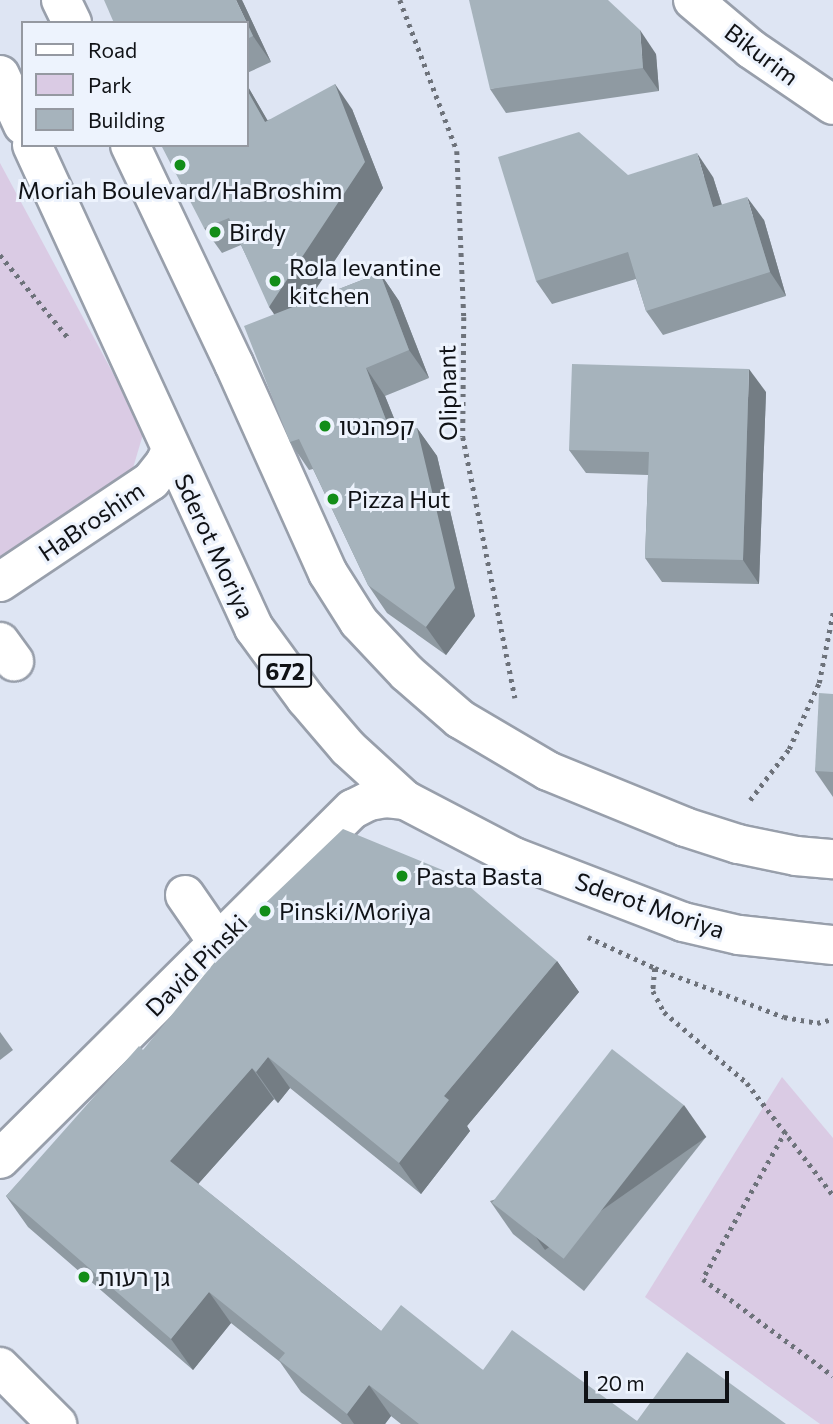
<!DOCTYPE html>
<html>
<head>
<meta charset="utf-8">
<style>
  body { margin:0 }
  #map { position:relative; width:833px; height:1424px; overflow:hidden; background:#dee5f3; font-family:Commissioner,"Noto Sans Hebrew",sans-serif }
  div>[style] { position:absolute }
  [style*='--x'] { left:calc(var(--x)*1px); top:calc(var(--y)*1px); width:calc(var(--w)*1px); rotate:calc(var(--a)*1deg) }
  .green>* { inset:0; background:#dacbe4 }
  .path>* { height:4.5px; margin-top:-2.25px; transform-origin:0; background:repeating-linear-gradient(90deg,#6d727a 0 3.5px,transparent 0 8.5px) }
  .roads { filter:drop-shadow(2px 0 #989fab) drop-shadow(-2px 0 #989fab) drop-shadow(0 2px #989fab) drop-shadow(0 -2px #989fab) }
  .minor>* { height:38px; margin:-19px; padding:0 19px; transform-origin:19px; border-radius:19px; background:#fff }
  .major>* { height:38px; margin:-19px; padding:0 19px; transform-origin:19px; border-radius:19px; background:#fff }
  .wall>* { inset:0; background:#8f9aa2 }
  .shaded-wall>* { inset:0; background:#747d84; transform-origin:0 0 }
  .building>* { inset:0; background:#a6b3bc; transform-origin:0 0 }
  .dots>* { width:19px; height:19px; translate:-50% -50%; box-sizing:border-box; border:4px solid #edf3fd; border-radius:50% }
  span { translate:-50% -50%; white-space:nowrap; text-align:center; line-height:1.15; -webkit-text-stroke:6px #edf3fd; paint-order:stroke }
  .shield-label span { padding:2px 5px; background:#edf3fd; border:2px solid; border-radius:5px; -webkit-text-stroke-width:0 }
  .shield-label { font-size:23px; color:#101216; font-weight:700 }
  .street-label { font-size:24px; color:#101216 }
  .poi-label { font-size:24px; color:#101216 }
  .left { translate:0 -50%; text-align:left }
  .legend { position:absolute; left:21px; top:21px; width:228px; height:126px; box-sizing:border-box; background:#edf3fd; border:2px solid #9599a1; margin:0; padding:9px 12px; list-style:none; font-size:21px; color:#101216 }
  .legend li { display:flex; align-items:center; gap:14px; height:35px }
  .legend b { width:35px; border:2px solid #9599a1 }
  .scale { position:absolute; left:584px; top:1371px; width:145px; height:32px; box-sizing:border-box; border:4px solid #101216; border-top:0; padding-left:9px; font-size:21px; line-height:24px; white-space:nowrap; color:#101216; -webkit-text-stroke:5px #edf3fd; paint-order:stroke }
</style>
</head>
<body>
<div id="map">
  <div class="green">
    <div style="clip-path:polygon(0 163px,144px 431px,133px 468px,114px 489px,0 558px)"></div>
    <div style="clip-path:polygon(782px 1077px,833px 1138px,833px 1424px,820px 1424px,645px 1297px)"></div>
  </div>
  <div class="path">
    <div style="--x:400;--y:0;--w:161;--a:69.3"></div>
    <div style="--x:457;--y:151;--w:166;--a:87.6"></div>
    <div style="--x:464;--y:317;--w:120;--a:90.5"></div>
    <div style="--x:463;--y:437;--w:266;--a:78.7"></div>
    <div style="--x:0;--y:255;--w:110;--a:50.5"></div>
    <div style="--x:750;--y:800;--w:64;--a:-52.6"></div>
    <div style="--x:789;--y:749;--w:72;--a:-65.6"></div>
    <div style="--x:819;--y:683;--w:72;--a:-78.8"></div>
    <div style="--x:588;--y:937;--w:74;--a:24.8"></div>
    <div style="--x:655;--y:968;--w:138;--a:20.8"></div>
    <div style="--x:784;--y:1017;--w:34;--a:10"></div>
    <div style="--x:817;--y:1023;--w:16;--a:-14"></div>
    <div style="--x:655;--y:968;--w:23;--a:95"></div>
    <div style="--x:653;--y:991;--w:24;--a:62"></div>
    <div style="--x:664;--y:1012;--w:109;--a:40.5"></div>
    <div style="--x:747;--y:1083;--w:141;--a:52.5"></div>
    <div style="--x:786;--y:1131;--w:170;--a:119.3"></div>
    <div style="--x:703;--y:1279;--w:162;--a:36.7"></div>
  </div>
  <div class="roads">
    <div class="minor">
      <div style="--x:693;--y:0;--w:76;--a:40.2"></div>
      <div style="--x:751;--y:49;--w:99;--a:34.3"></div>
      <div style="--x:0;--y:582;--w:182;--a:-33.8"></div>
      <div style="--x:151;--y:481;--w:23;--a:-52"></div>
      <div style="--x:165;--y:463;--w:14;--a:-65"></div>
      <div style="--x:0;--y:642;--w:24;--a:54"></div>
      <div style="--x:185;--y:895;--w:58;--a:55.5"></div>
      <div style="--x:0;--y:1159;--w:497;--a:-44.8"></div>
      <div style="--x:353;--y:809;--w:18;--a:-27"></div>
      <div style="--x:369;--y:801;--w:17;--a:-10"></div>
      <div style="--x:386;--y:798;--w:19;--a:6"></div>
      <div style="--x:0;--y:1367;--w:81;--a:45"></div>
    </div>
    <div class="major">
      <div style="--x:61;--y:0;--w:25;--a:64"></div>
      <div style="--x:0;--y:75;--w:55;--a:65.3"></div>
      <div style="--x:32;--y:145;--w:532;--a:65.32"></div>
      <div style="--x:254;--y:628;--w:88;--a:53.8"></div>
      <div style="--x:306;--y:699;--w:65;--a:49.4"></div>
      <div style="--x:348;--y:748;--w:77;--a:42.4"></div>
      <div style="--x:405;--y:800;--w:123;--a:27.6"></div>
      <div style="--x:514;--y:857;--w:181;--a:21"></div>
      <div style="--x:683;--y:922;--w:57;--a:13.1"></div>
      <div style="--x:739;--y:935;--w:95;--a:6.1"></div>
      <div style="--x:130;--y:145;--w:242;--a:64.6"></div>
      <div style="--x:234;--y:364;--w:229;--a:65.8"></div>
      <div style="--x:328;--y:573;--w:58;--a:57.7"></div>
      <div style="--x:359;--y:622;--w:70;--a:46.7"></div>
      <div style="--x:407;--y:673;--w:70;--a:41"></div>
      <div style="--x:460;--y:719;--w:102;--a:30.6"></div>
      <div style="--x:548;--y:771;--w:148;--a:22.2"></div>
      <div style="--x:685;--y:827;--w:56;--a:17.8"></div>
      <div style="--x:738;--y:844;--w:59;--a:11.7"></div>
      <div style="--x:796;--y:856;--w:37;--a:5"></div>
    </div>
  </div>
  <div class="wall">
    <div style="clip-path:polygon(242px 0,271px 62px,247px 73px,247px 23px)"></div>
    <div style="clip-path:polygon(656px 54px,659px 91px,506px 113px,490px 89px)"></div>
    <div style="clip-path:polygon(247px 85px,267px 120px,352px 109px,383px 188px,308px 301px,380px 273px,399px 301px,429px 378px,385px 396px,401px 435px,417px 428px,437px 456px,475px 616px,446px 655px,387px 613px,368px 585px,313px 469px,309px 470px,290px 442px,274px 314px,241px 245px,222px 253px,204px 228px,247px 145px)"></div>
    <div style="clip-path:polygon(628px 175px,713px 177px,722px 205px,764px 220px,786px 296px,663px 335px,646px 311px,636px 279px,552px 304px,536px 281px)"></div>
    <div style="clip-path:polygon(766px 392px,759px 584px,662px 582px,645px 558px,648px 475px,586px 473px,569px 450px)"></div>
    <div style="clip-path:polygon(833px 694px,833px 797px,815px 771px)"></div>
    <div style="clip-path:polygon(557px 961px,579px 992px,467px 1126px,470px 1131px,421px 1194px,290px 1088px,278px 1103px,274px 1099px,198px 1184px,381px 1331px,483px 1370px,637px 1421px,786px 1424px,401px 1424px,391px 1416px,385px 1424px,342px 1424px,301px 1392px,280px 1362px,231px 1323px,193px 1370px,28px 1227px,6px 1196px,143px 1050px)"></div>
    <div style="clip-path:polygon(0 1032px,13px 1050px,0 1060px)"></div>
    <div style="clip-path:polygon(706px 1137px,584px 1291px,513px 1234px,490px 1201px)"></div>
  </div>
  <div class="shaded-wall">
    <div style="clip-path:polygon(236px 0,242px 0,271px 62px,253px 36px)"></div>
    <div style="clip-path:polygon(640px 30px,656px 54px,659px 91px,643px 68px)"></div>
    <div style="clip-path:polygon(335px 84px,352px 109px,383px 188px,287px 332px,269px 307px)"></div>
    <div style="clip-path:polygon(247px 85px,283px 147px,265px 122px,247px 90px)"></div>
    <div style="clip-path:polygon(697px 153px,713px 177px,730px 231px,713px 207px)"></div>
    <div style="clip-path:polygon(747px 197px,764px 220px,786px 296px,770px 272px)"></div>
    <div style="clip-path:polygon(380px 273px,399px 301px,429px 378px,409px 350px)"></div>
    <div style="clip-path:polygon(366px 368px,385px 396px,413px 466px,393px 438px)"></div>
    <div style="clip-path:polygon(749px 369px,766px 392px,759px 584px,743px 560px)"></div>
    <div style="clip-path:polygon(417px 428px,437px 456px,475px 616px,446px 655px,426px 627px)"></div>
    <div style="clip-path:polygon(557px 961px,579px 992px,467px 1126px,470px 1131px,421px 1194px,399px 1163px,444px 1096px)"></div>
    <div style="clip-path:polygon(268px 1057px,290px 1088px,278px 1103px,256px 1072px)"></div>
    <div style="clip-path:polygon(252px 1068px,274px 1099px,191px 1192px,170px 1161px)"></div>
    <div style="left:684px;top:1105px;width:39px;height:197px;rotate:55deg"></div>
    <div style="clip-path:polygon(209px 1292px,231px 1323px,193px 1370px,171px 1339px)"></div>
    <div style="clip-path:polygon(369px 1385px,391px 1416px,385px 1424px,354px 1424px,347px 1414px)"></div>
  </div>
  <div class="building">
    <div style="clip-path:polygon(104px 0,236px 0,247px 23px,114px 23px)"></div>
    <div style="clip-path:polygon(469px 0,608px 0,640px 30px,643px 68px,490px 89px)"></div>
    <div style="clip-path:polygon(247px 23px,253px 36px,247px 39px)"></div>
    <div style="clip-path:polygon(335px 84px,365px 162px,269px 307px,229px 218px,204px 228px,161px 145px,247px 145px,247px 90px,265px 122px)"></div>
    <div style="clip-path:polygon(579px 132px,628px 175px,697px 153px,713px 207px,747px 197px,770px 272px,646px 311px,628px 252px,536px 281px,498px 157px)"></div>
    <div style="clip-path:polygon(380px 273px,409px 350px,366px 368px,393px 438px,417px 428px,455px 588px,426px 627px,368px 585px,299px 439px,290px 442px,244px 326px)"></div>
    <div style="clip-path:polygon(572px 364px,749px 369px,743px 560px,645px 558px,649px 452px,569px 450px)"></div>
    <div style="clip-path:polygon(819px 693px,833px 694px,833px 772px,815px 771px)"></div>
    <div style="clip-path:polygon(343px 829px,457px 876px,557px 961px,444px 1096px,449px 1100px,399px 1163px,268px 1057px,256px 1072px,252px 1068px,170px 1161px,381px 1331px,401px 1305px,483px 1370px,512px 1330px,637px 1421px,687px 1352px,786px 1424px,419px 1424px,369px 1385px,347px 1414px,279px 1360px,285px 1353px,209px 1292px,171px 1339px,6px 1196px,139px 1046px,143px 1050px,254px 914px)"></div>
    <div style="left:612px;top:1049px;width:91px;height:195px;rotate:38deg"></div>
  </div>
  <div class="dots">
    <div style="left:180px;top:165px;background:#128d18"></div>
    <div style="left:215px;top:232px;background:#128d18"></div>
    <div style="left:275px;top:281px;background:#128d18"></div>
    <div style="left:325px;top:426px;background:#128d18"></div>
    <div style="left:333px;top:499px;background:#128d18"></div>
    <div style="left:402px;top:876px;background:#128d18"></div>
    <div style="left:265px;top:911px;background:#128d18"></div>
    <div style="left:84px;top:1277px;background:#128d18"></div>
  </div>
  <div class="shield-label">
    <span style="left:285px;top:671px">672</span>
  </div>
  <div class="street-label">
    <span style="left:762px;top:54px;rotate:37deg">Bikurim</span>
    <span style="left:447px;top:393px;rotate:-91deg">Oliphant</span>
    <span style="left:91px;top:521px;rotate:-34deg">HaBroshim</span>
    <span style="left:215px;top:546px;rotate:65deg">Sderot Moriya</span>
    <span style="left:650px;top:905px;rotate:19deg">Sderot Moriya</span>
    <span style="left:196px;top:965px;rotate:-45deg">David Pinski</span>
  </div>
  <div class="poi-label">
    <span style="left:180px;top:190px">Moriah Boulevard/HaBroshim</span>
    <span class="left" style="left:229px;top:232px">Birdy</span>
    <span class="left" style="left:289px;top:281px">Rola levantine<br>kitchen</span>
    <span class="left" style="left:339px;top:426px">קפהנטו</span>
    <span class="left" style="left:347px;top:499px">Pizza Hut</span>
    <span class="left" style="left:416px;top:876px">Pasta Basta</span>
    <span class="left" style="left:279px;top:911px">Pinski/Moriya</span>
    <span class="left" style="left:98px;top:1277px">גן רעות</span>
  </div>
  <ul class="legend">
  <li><b style="height:9px;background:#fff"></b>Road</li>
  <li><b style="height:19px;background:#dacbe4"></b>Park</li>
  <li><b style="height:19px;background:#a6b3bc"></b>Building</li>
  </ul>
  <div class="scale">20 m</div>
</div>
</body>
</html>
